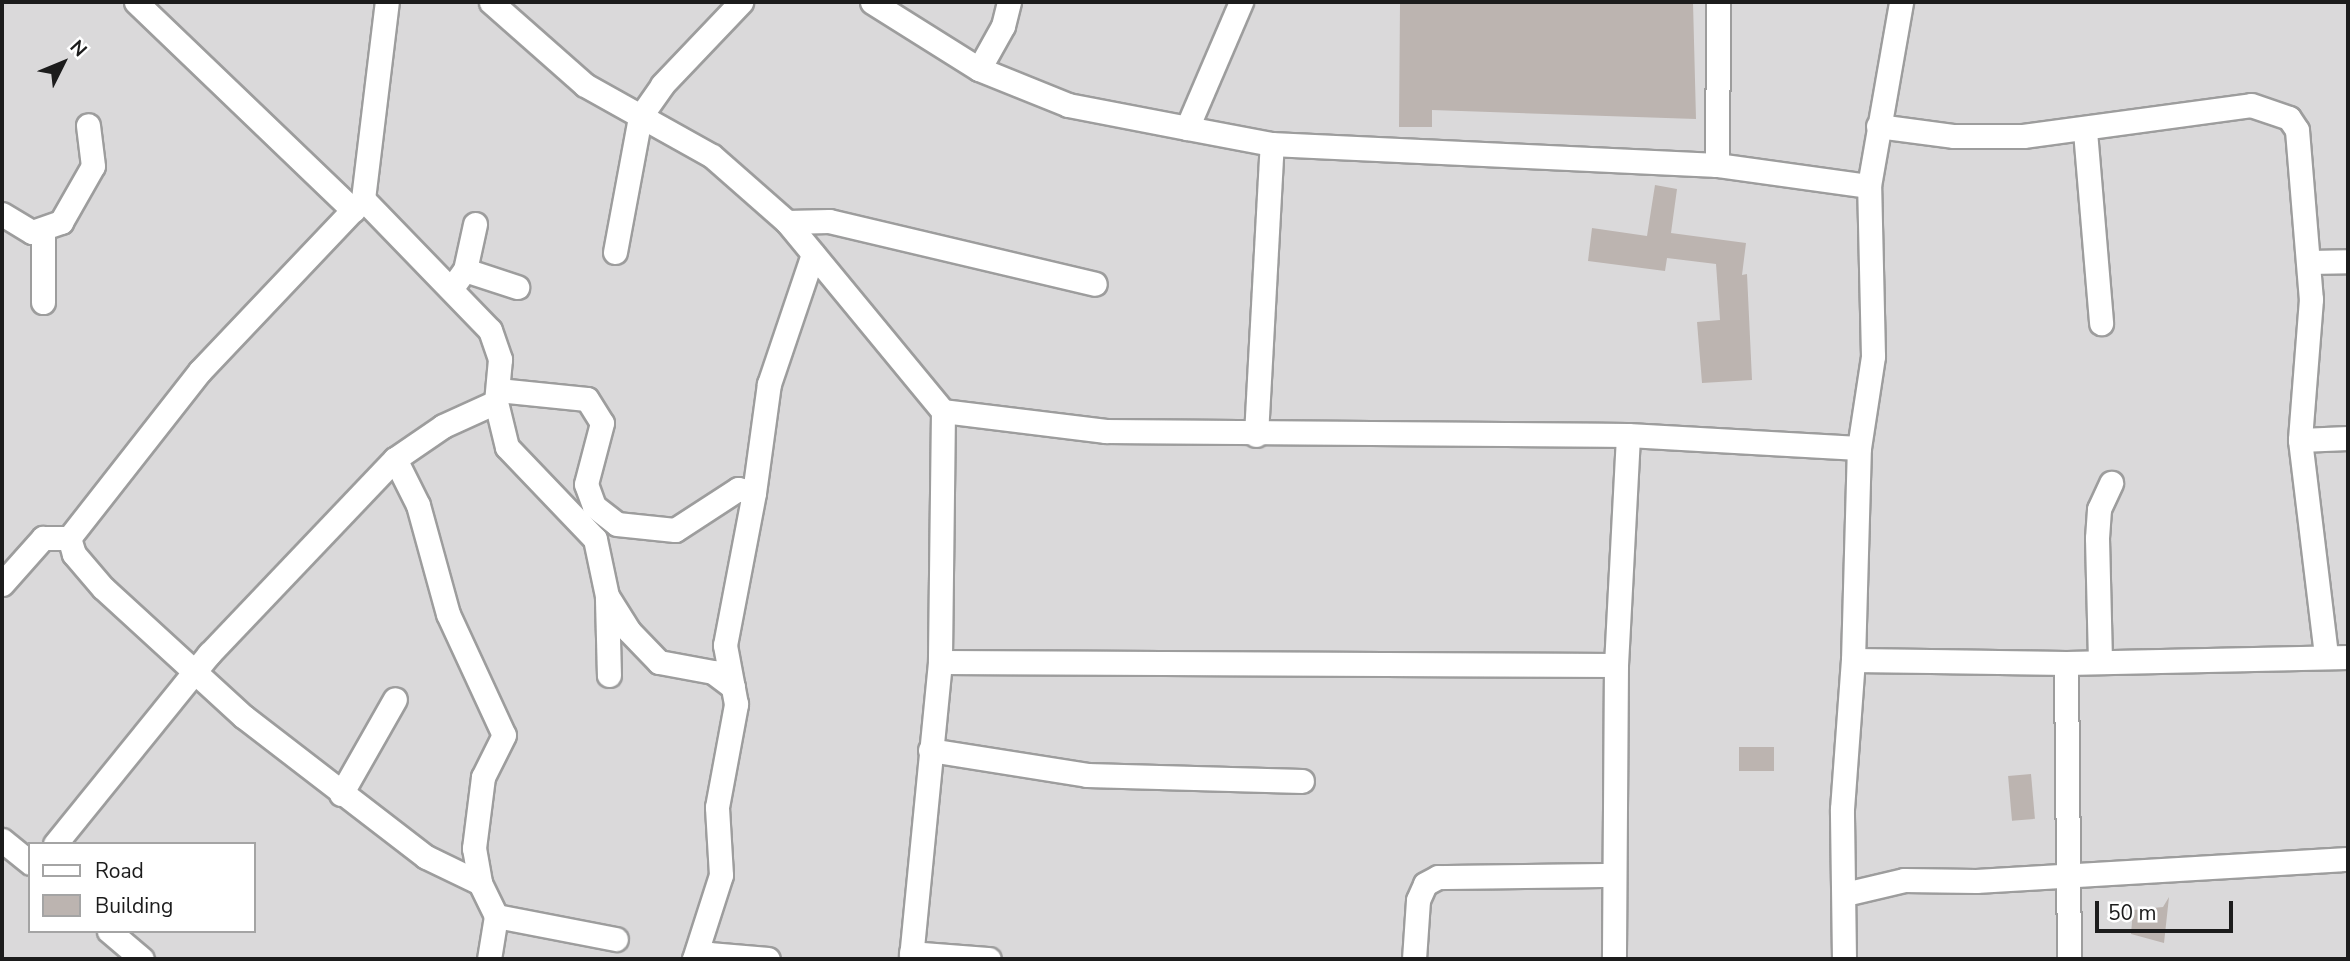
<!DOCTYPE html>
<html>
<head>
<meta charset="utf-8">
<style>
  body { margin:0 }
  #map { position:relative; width:2350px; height:961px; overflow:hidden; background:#ede9e3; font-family:"Nunito Sans",sans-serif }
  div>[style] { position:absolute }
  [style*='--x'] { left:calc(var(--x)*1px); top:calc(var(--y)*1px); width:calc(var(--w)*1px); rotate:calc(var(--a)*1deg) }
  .residential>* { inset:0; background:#dad9da }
  .building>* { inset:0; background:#bcb4b0; transform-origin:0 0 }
  .roads { filter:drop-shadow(2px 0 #9d9d9d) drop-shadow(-2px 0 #9d9d9d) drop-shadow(0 2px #9d9d9d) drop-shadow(0 -2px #9d9d9d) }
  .minor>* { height:23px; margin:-11.5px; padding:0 11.5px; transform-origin:11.5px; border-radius:11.5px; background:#fff }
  span { translate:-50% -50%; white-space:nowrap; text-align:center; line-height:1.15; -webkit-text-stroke:5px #fff; paint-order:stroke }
  .frame { position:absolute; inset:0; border:4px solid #1c1c1c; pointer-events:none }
  .legend { position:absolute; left:28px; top:842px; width:228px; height:91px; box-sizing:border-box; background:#fff; border:2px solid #a4a4a4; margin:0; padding:9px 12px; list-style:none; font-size:21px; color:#1c1c1c }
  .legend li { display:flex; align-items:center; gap:14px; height:35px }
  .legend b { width:35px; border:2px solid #a4a4a4 }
  .north { position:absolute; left:28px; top:28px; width:70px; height:70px; -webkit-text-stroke:5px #fff; paint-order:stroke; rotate:47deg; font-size:19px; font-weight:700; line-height:28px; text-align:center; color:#1c1c1c }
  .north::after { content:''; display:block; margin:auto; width:24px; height:32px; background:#1c1c1c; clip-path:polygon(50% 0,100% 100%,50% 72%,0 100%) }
  .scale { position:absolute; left:2095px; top:901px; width:138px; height:32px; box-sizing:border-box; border:4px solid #1c1c1c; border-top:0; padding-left:9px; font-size:21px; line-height:24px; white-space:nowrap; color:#1c1c1c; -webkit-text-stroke:5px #fff; paint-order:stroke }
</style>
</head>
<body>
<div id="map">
  <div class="residential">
    <div style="clip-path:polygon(evenodd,2px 2px,2348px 2px,2348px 959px,2px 959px,2px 2px,30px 844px,254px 844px,254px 931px,30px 931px,30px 844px)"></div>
  </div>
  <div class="building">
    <div style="clip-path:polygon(1400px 2px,1693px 2px,1696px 119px,1432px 110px,1432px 127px,1399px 127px)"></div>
    <div style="clip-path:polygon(1655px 185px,1677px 189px,1671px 233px,1746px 243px,1742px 275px,1747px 274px,1752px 380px,1702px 383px,1697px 322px,1720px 320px,1716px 264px,1667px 258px,1665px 271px,1588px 261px,1592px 228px,1647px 236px)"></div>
    <div style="left:1739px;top:747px;width:35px;height:24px"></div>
    <div style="left:2031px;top:774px;width:45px;height:23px;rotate:85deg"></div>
    <div style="clip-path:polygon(2169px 897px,2164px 943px,2131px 934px,2133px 910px,2163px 907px)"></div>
  </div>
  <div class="roads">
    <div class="minor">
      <div style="--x:136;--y:2;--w:301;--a:43.8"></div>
      <div style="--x:491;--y:2;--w:125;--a:41.4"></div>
      <div style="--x:585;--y:85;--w:145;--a:29.2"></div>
      <div style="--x:712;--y:156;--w:100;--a:41.3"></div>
      <div style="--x:787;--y:222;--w:245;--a:50.5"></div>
      <div style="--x:943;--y:411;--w:251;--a:90.7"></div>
      <div style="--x:940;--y:662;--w:298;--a:95.6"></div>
      <div style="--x:872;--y:2;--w:126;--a:32.1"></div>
      <div style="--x:979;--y:69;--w:96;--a:22"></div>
      <div style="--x:1068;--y:105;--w:121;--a:10.9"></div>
      <div style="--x:1187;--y:128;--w:86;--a:10.7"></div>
      <div style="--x:1272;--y:144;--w:445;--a:2.7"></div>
      <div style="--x:1717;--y:165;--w:153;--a:7.9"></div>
      <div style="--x:979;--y:69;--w:49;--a:-60.8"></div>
      <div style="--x:1003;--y:26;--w:25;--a:-76"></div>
      <div style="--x:1878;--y:126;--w:77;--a:7.5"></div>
      <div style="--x:1954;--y:136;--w:69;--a:0"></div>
      <div style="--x:2023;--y:136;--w:230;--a:-7.7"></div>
      <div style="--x:2251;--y:105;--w:40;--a:18.9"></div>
      <div style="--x:2289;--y:118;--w:14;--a:56"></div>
      <div style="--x:2297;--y:130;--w:170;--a:85.3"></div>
      <div style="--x:2311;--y:299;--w:141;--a:94.5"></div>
      <div style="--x:2300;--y:440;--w:217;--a:83.1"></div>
      <div style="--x:1187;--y:128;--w:137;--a:-66.8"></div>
      <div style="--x:2085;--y:131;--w:193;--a:85.2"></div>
      <div style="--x:1717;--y:165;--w:163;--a:-89.6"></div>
      <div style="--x:363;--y:199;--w:198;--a:-83.1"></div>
      <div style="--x:2;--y:214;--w:35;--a:31"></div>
      <div style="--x:32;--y:232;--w:31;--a:-19"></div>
      <div style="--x:61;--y:222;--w:64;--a:-60.3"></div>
      <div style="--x:93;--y:166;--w:41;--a:-97"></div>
      <div style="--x:787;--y:222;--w:42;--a:-1.4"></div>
      <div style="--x:829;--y:221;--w:273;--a:13.3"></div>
      <div style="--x:615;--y:252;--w:137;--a:-79.5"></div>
      <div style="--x:640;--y:117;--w:39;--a:-55"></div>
      <div style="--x:662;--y:85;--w:115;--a:-46.4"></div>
      <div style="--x:2309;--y:262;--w:39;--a:-1"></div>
      <div style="--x:465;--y:270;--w:55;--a:18.1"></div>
      <div style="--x:451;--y:289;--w:24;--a:-54"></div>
      <div style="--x:465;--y:270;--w:47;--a:-77.7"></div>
      <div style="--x:43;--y:302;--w:70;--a:-90"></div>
      <div style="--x:498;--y:390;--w:89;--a:5.8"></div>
      <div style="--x:587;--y:399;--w:28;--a:58"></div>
      <div style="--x:602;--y:423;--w:63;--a:104.7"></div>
      <div style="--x:586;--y:484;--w:23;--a:70"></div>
      <div style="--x:594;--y:506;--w:29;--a:38"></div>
      <div style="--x:617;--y:524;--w:58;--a:5.9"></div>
      <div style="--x:675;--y:530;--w:75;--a:-33.1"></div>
      <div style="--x:738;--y:489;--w:16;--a:14"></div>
      <div style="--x:754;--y:493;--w:110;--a:-82.2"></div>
      <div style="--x:769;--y:384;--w:137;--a:-71.3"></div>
      <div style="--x:943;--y:411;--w:163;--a:7"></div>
      <div style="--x:1105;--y:431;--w:523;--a:0.44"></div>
      <div style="--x:1628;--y:435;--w:231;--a:3.2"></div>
      <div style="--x:1256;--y:435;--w:291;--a:-86.9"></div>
      <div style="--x:2300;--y:440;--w:48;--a:-2.4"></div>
      <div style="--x:395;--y:459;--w:51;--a:63.4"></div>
      <div style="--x:418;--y:505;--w:113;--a:74.6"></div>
      <div style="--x:448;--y:614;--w:133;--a:65.2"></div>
      <div style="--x:504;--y:735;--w:47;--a:116.6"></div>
      <div style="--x:483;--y:777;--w:72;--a:97.2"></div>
      <div style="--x:474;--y:848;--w:36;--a:80"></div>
      <div style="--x:480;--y:883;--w:37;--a:64"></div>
      <div style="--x:496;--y:916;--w:44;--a:99.2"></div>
      <div style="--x:2;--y:584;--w:62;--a:-48.3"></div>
      <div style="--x:43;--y:538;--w:26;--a:0"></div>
      <div style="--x:607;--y:600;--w:75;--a:88.5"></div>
      <div style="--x:1853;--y:660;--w:213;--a:0.8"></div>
      <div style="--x:2100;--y:661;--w:123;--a:-91.4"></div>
      <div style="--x:2097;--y:538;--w:29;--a:-86"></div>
      <div style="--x:2099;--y:509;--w:29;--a:-65"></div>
      <div style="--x:940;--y:662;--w:676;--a:0.25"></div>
      <div style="--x:1616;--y:665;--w:294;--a:90.4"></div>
      <div style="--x:1616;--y:665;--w:230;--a:-87"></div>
      <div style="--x:930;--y:750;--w:159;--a:9"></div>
      <div style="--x:1087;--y:775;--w:215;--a:1.6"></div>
      <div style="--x:341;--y:794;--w:109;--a:-60.4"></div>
      <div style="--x:2;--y:840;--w:36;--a:39"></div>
      <div style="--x:55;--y:844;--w:245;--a:-51"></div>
      <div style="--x:209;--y:654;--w:269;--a:-46.4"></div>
      <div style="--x:395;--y:459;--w:58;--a:-34.5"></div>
      <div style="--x:443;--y:426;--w:58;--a:-24.4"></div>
      <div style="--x:480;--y:883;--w:60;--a:-154.3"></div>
      <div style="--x:426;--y:857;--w:230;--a:-142.4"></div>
      <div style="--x:244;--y:717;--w:191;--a:-137.5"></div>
      <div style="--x:103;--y:588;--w:45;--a:-130.5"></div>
      <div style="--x:74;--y:554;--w:17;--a:-107"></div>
      <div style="--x:69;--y:538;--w:212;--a:-51.9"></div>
      <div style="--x:200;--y:371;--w:237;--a:-46.5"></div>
      <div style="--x:363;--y:199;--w:182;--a:45.9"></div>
      <div style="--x:490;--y:330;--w:31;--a:71"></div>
      <div style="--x:500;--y:359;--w:43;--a:95.3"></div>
      <div style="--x:496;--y:402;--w:46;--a:76.3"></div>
      <div style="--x:507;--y:447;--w:127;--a:46.3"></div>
      <div style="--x:595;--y:539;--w:58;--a:78.1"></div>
      <div style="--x:607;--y:596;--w:41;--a:57.8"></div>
      <div style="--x:629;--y:631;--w:43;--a:45.9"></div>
      <div style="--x:659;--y:662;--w:55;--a:10.5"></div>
      <div style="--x:713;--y:672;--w:25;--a:37"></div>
      <div style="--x:1845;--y:894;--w:61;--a:-13.3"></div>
      <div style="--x:1904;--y:880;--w:72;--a:0.8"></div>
      <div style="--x:1976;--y:881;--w:373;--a:-3.4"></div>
      <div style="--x:496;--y:916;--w:122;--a:10.9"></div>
      <div style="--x:109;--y:931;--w:43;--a:40.3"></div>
      <div style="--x:911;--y:953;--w:78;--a:4.4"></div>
      <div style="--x:694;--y:959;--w:88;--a:-72.2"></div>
      <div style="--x:721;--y:875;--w:68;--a:-93.4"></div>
      <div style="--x:717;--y:807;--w:105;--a:-79.5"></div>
      <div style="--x:736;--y:704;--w:60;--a:-100.6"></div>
      <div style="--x:725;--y:645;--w:155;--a:-79.2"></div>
      <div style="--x:694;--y:959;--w:16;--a:-18"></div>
      <div style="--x:709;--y:954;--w:59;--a:4.8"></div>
      <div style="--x:1414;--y:959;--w:59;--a:-86.1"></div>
      <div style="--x:1418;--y:900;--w:17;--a:-66"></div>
      <div style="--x:1425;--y:884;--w:15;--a:-28"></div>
      <div style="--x:1438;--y:877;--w:173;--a:-0.7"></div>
      <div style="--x:1844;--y:959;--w:150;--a:-90.8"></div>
      <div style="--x:1842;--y:809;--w:149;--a:-85.8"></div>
      <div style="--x:1853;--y:660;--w:212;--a:-88.4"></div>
      <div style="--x:1859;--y:448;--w:93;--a:-81.3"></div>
      <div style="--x:1873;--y:356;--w:170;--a:-91.3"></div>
      <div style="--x:1869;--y:186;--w:187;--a:-80.1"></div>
      <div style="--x:2069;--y:959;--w:296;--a:-90.6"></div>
      <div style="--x:2066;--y:663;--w:282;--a:-1.2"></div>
    </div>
  </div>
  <div class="frame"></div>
  <ul class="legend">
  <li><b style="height:9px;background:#fff"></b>Road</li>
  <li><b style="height:19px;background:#bcb4b0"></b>Building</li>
  </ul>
  <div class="north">N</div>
  <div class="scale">50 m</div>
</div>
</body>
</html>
